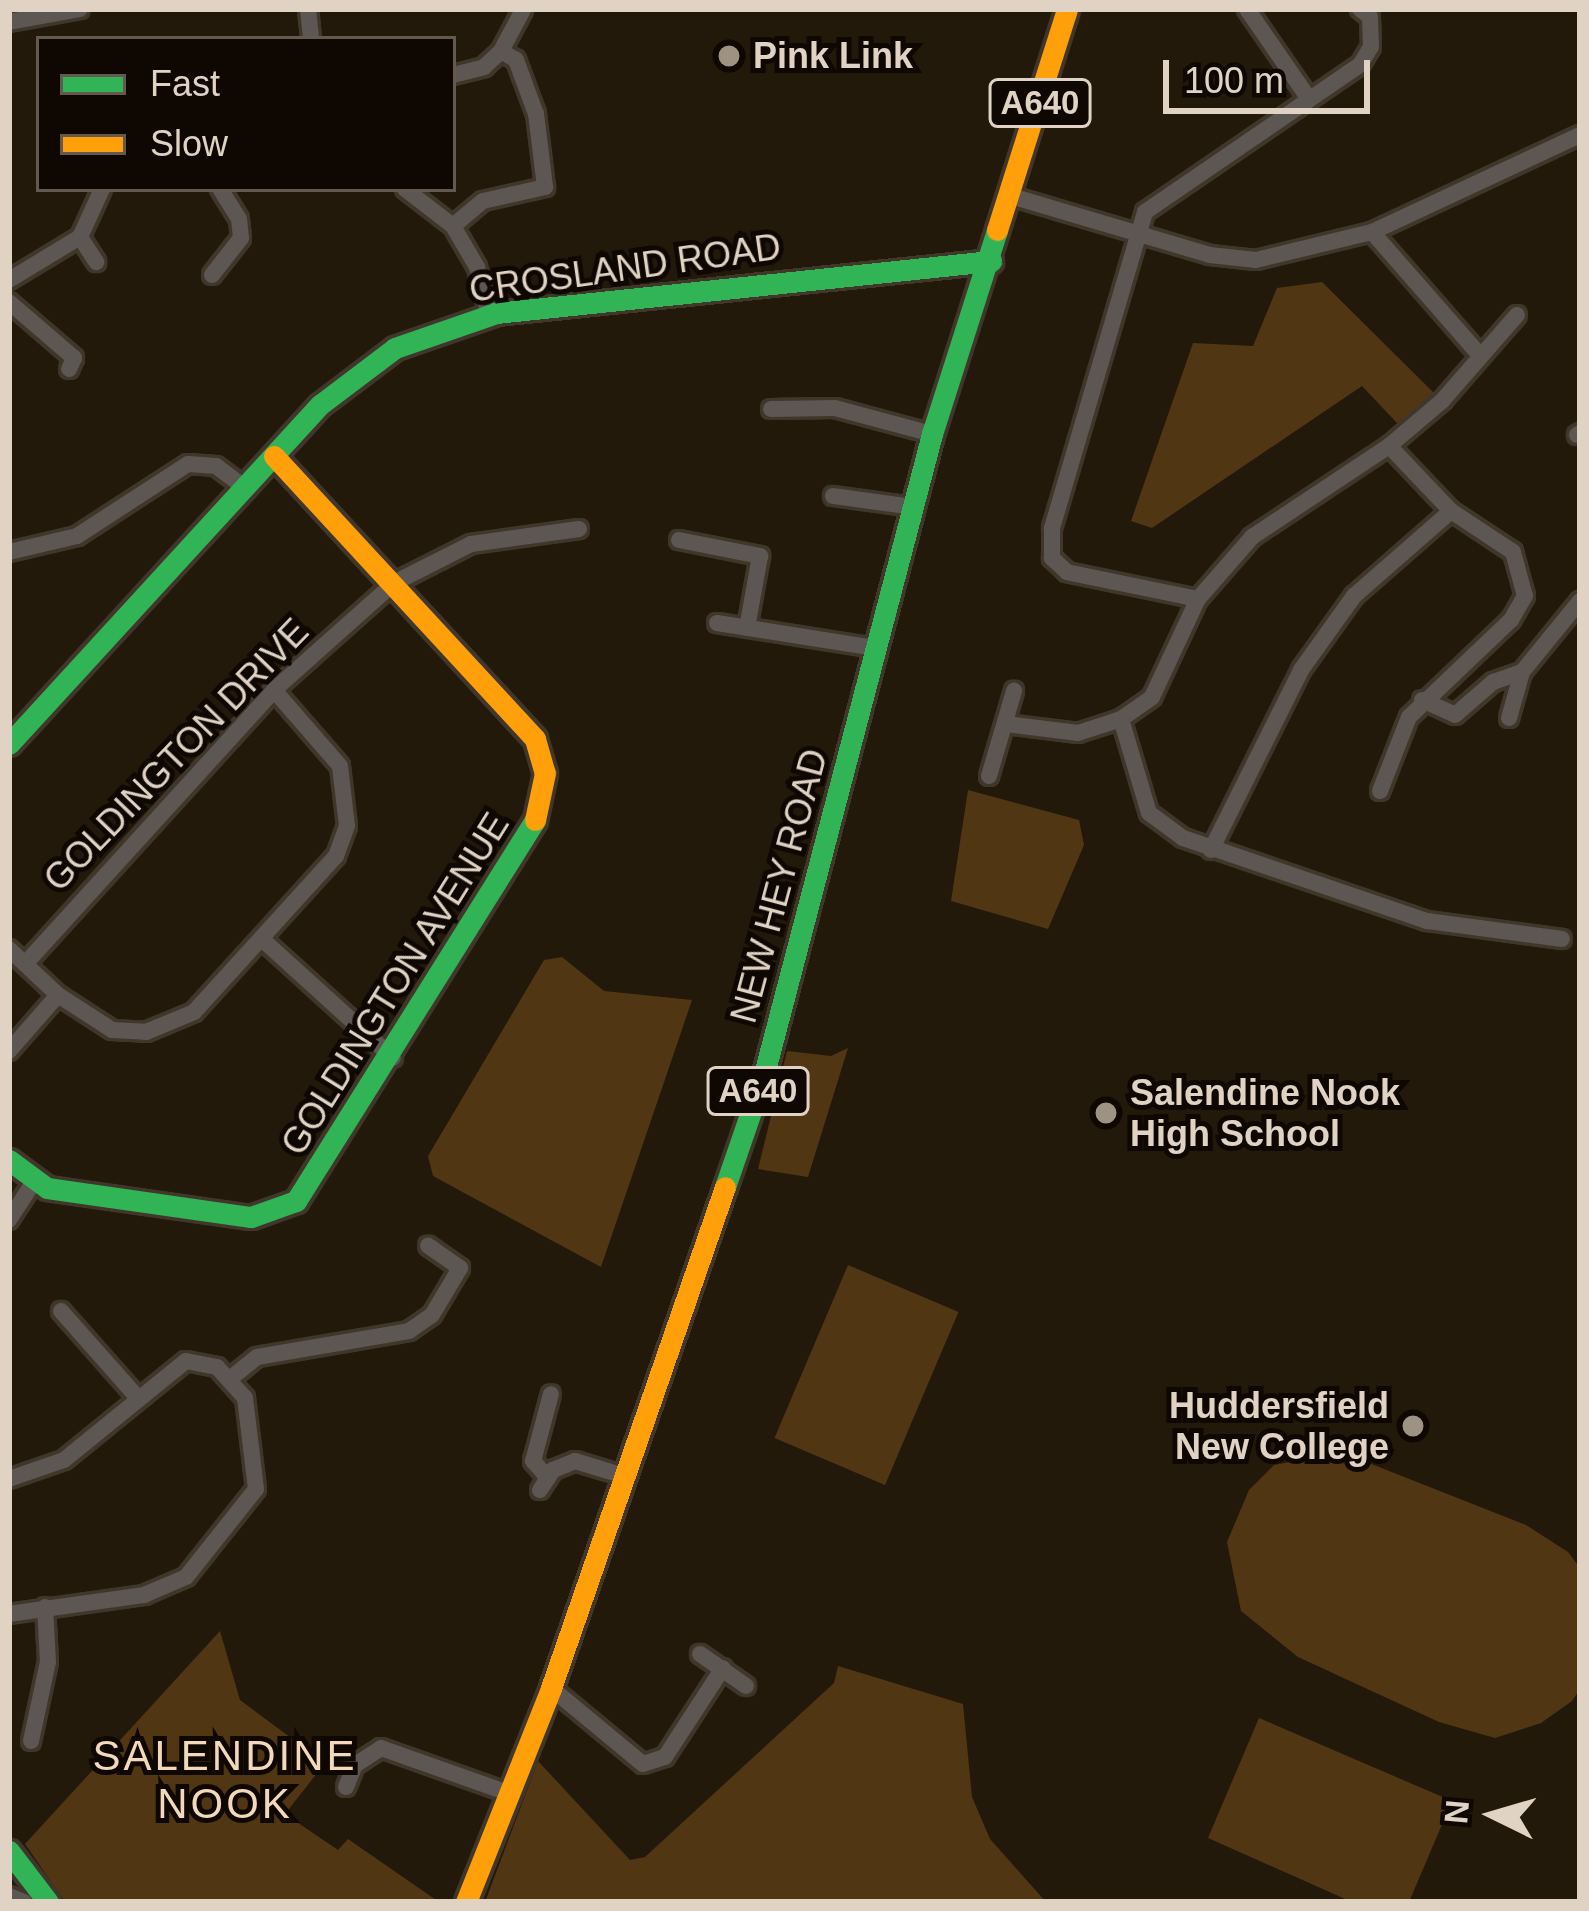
<!DOCTYPE html>
<html>
<head>
<meta charset="utf-8">
<style>
  body { margin:0 }
  #map { position:relative; width:1589px; height:1911px; overflow:hidden; background:#23190b; font-family:Arial,sans-serif }
  div>[style] { position:absolute }
  [style*='--x'] { left:calc(var(--x)*1px); top:calc(var(--y)*1px); width:calc(var(--w)*1px); rotate:calc(var(--a)*1deg) }
  .green>* { inset:0; background:#513613; transform-origin:0 0 }
  .roads { filter:drop-shadow(3px 0 #40362a) drop-shadow(-3px 0 #40362a) drop-shadow(0 3px #40362a) drop-shadow(0 -3px #40362a) }
  .street>* { height:16px; margin:-8px; padding:0 8px; transform-origin:8px; border-radius:8px; background:#5c5752 }
  .fast>* { height:21px; margin:-10.5px; padding:0 10.5px; transform-origin:10.5px; border-radius:10.5px; background:#30b455 }
  .slow>* { height:21px; margin:-10.5px; padding:0 10.5px; transform-origin:10.5px; border-radius:10.5px; background:#ff9f0a }
  .dots>* { width:33px; height:33px; translate:-50% -50%; box-sizing:border-box; border:6px solid #0f0701; border-radius:50% }
  span { translate:-50% -50%; white-space:nowrap; text-align:center; line-height:1.15; -webkit-text-stroke:10px #0f0701; paint-order:stroke }
  .shield-label span { padding:3px 9px; background:#0f0701; border:3px solid; border-radius:9px; -webkit-text-stroke-width:0 }
  .shield-label { font-size:33px; color:#e0d3c4; font-weight:700 }
  .poi-label { font-size:36px; color:#e0d3c4; font-weight:700 }
  .left { translate:0 -50%; text-align:left }
  .right { translate:-100% -50%; text-align:right }
  .street-label { font-size:36px; color:#e0d3c4 }
  .quarter-label { font-size:42px; color:#f3d9bb; letter-spacing:3px }
  .frame { position:absolute; inset:0; border:12px solid #e0d3c4; pointer-events:none }
  .legend { position:absolute; left:36px; top:36px; width:420px; height:156px; box-sizing:border-box; background:#0f0701; border:3px solid #63594f; margin:0; padding:15px 21px; list-style:none; font-size:36px; color:#e0d3c4 }
  .legend li { display:flex; align-items:center; gap:24px; height:60px }
  .legend b { width:60px; border:3px solid #63594f }
  .north { position:absolute; left:1433px; top:1755px; width:120px; height:120px; -webkit-text-stroke:9px #0f0701; paint-order:stroke; rotate:275deg; font-size:33px; font-weight:700; line-height:48px; text-align:center; color:#e0d3c4 }
  .north::after { content:''; display:block; margin:auto; width:42px; height:54px; background:#e0d3c4; clip-path:polygon(50% 0,100% 100%,50% 72%,0 100%) }
  .scale { position:absolute; left:1163px; top:60px; width:207px; height:54px; box-sizing:border-box; border:6px solid #e0d3c4; border-top:0; padding-left:15px; font-size:36px; line-height:42px; white-space:nowrap; color:#e0d3c4; -webkit-text-stroke:9px #0f0701; paint-order:stroke }
</style>
</head>
<body>
<div id="map">
  <div class="green">
    <div style="clip-path:polygon(1322px 282px,1439px 398px,1397px 423px,1362px 386px,1152px 528px,1131px 521px,1193px 343px,1253px 346px,1277px 288px)"></div>
    <div style="clip-path:polygon(968px 790px,1079px 820px,1084px 845px,1048px 929px,951px 901px)"></div>
    <div style="clip-path:polygon(562px 957px,604px 991px,692px 1000px,601px 1267px,433px 1176px,428px 1156px,544px 960px)"></div>
    <div style="clip-path:polygon(848px 1048px,808px 1177px,758px 1169px,787px 1051px,831px 1056px)"></div>
    <div style="left:848px;top:1265px;width:120px;height:188px;rotate:23deg"></div>
    <div style="clip-path:polygon(1341px 1452px,1526px 1525px,1568px 1552px,1580px 1568px,1580px 1689px,1572px 1701px,1541px 1723px,1495px 1738px,1439px 1722px,1298px 1657px,1241px 1611px,1227px 1542px,1249px 1490px,1274px 1465px)"></div>
    <div style="clip-path:polygon(220px 1631px,240px 1700px,325px 1763px,285px 1814px,338px 1850px,348px 1839px,439px 1902px,65px 1902px,25px 1844px)"></div>
    <div style="clip-path:polygon(838px 1666px,963px 1704px,972px 1797px,990px 1839px,1046px 1902px,485px 1902px,538px 1761px,630px 1860px,645px 1857px,834px 1683px)"></div>
    <div style="clip-path:polygon(1259px 1718px,1452px 1801px,1409px 1902px,1352px 1902px,1208px 1838px)"></div>
  </div>
  <div class="roads">
    <div class="street">
      <div style="--x:308;--y:9;--w:30;--a:84"></div>
      <div style="--x:1247;--y:9;--w:106;--a:55.4"></div>
      <div style="--x:9;--y:22;--w:72;--a:-10.4"></div>
      <div style="--x:453;--y:75;--w:32;--a:-14"></div>
      <div style="--x:484;--y:67;--w:23;--a:-43"></div>
      <div style="--x:501;--y:51;--w:47;--a:-61.8"></div>
      <div style="--x:405;--y:189;--w:61;--a:37.6"></div>
      <div style="--x:453;--y:226;--w:48;--a:59.7"></div>
      <div style="--x:477;--y:267;--w:49;--a:75.7"></div>
      <div style="--x:1011;--y:196;--w:208;--a:16.5"></div>
      <div style="--x:1210;--y:255;--w:46;--a:6.2"></div>
      <div style="--x:1256;--y:260;--w:119;--a:-13.6"></div>
      <div style="--x:1372;--y:232;--w:230;--a:-25"></div>
      <div style="--x:453;--y:226;--w:39;--a:-40"></div>
      <div style="--x:483;--y:201;--w:64;--a:-12.7"></div>
      <div style="--x:545;--y:187;--w:74;--a:-97"></div>
      <div style="--x:536;--y:114;--w:58;--a:-110.3"></div>
      <div style="--x:516;--y:60;--w:17;--a:-149"></div>
      <div style="--x:1372;--y:232;--w:159;--a:48.8"></div>
      <div style="--x:80;--y:237;--w:30;--a:57"></div>
      <div style="--x:212;--y:275;--w:47;--a:-51.9"></div>
      <div style="--x:241;--y:238;--w:19;--a:-96"></div>
      <div style="--x:239;--y:219;--w:36;--a:-122"></div>
      <div style="--x:9;--y:280;--w:83;--a:-31.2"></div>
      <div style="--x:80;--y:237;--w:53;--a:-65.4"></div>
      <div style="--x:9;--y:302;--w:86;--a:40.7"></div>
      <div style="--x:74;--y:358;--w:12;--a:114"></div>
      <div style="--x:771;--y:409;--w:64;--a:-0.9"></div>
      <div style="--x:835;--y:408;--w:100;--a:15"></div>
      <div style="--x:1577;--y:435;--w:4;--a:-34"></div>
      <div style="--x:833;--y:496;--w:81;--a:7.8"></div>
      <div style="--x:679;--y:540;--w:83;--a:11.2"></div>
      <div style="--x:760;--y:556;--w:73;--a:100.2"></div>
      <div style="--x:9;--y:552;--w:70;--a:-13.2"></div>
      <div style="--x:77;--y:536;--w:132;--a:-33"></div>
      <div style="--x:188;--y:464;--w:28;--a:4"></div>
      <div style="--x:216;--y:466;--w:36;--a:37"></div>
      <div style="--x:1198;--y:599;--w:134;--a:-168.4"></div>
      <div style="--x:1067;--y:572;--w:21;--a:-137"></div>
      <div style="--x:1052;--y:558;--w:30;--a:-90"></div>
      <div style="--x:1052;--y:528;--w:329;--a:-73.6"></div>
      <div style="--x:1145;--y:212;--w:260;--a:-34.4"></div>
      <div style="--x:1360;--y:65;--w:21;--a:-59"></div>
      <div style="--x:1371;--y:47;--w:30;--a:-92"></div>
      <div style="--x:1370;--y:17;--w:13;--a:-141"></div>
      <div style="--x:717;--y:623;--w:159;--a:9"></div>
      <div style="--x:1422;--y:700;--w:36;--a:24"></div>
      <div style="--x:1455;--y:715;--w:50;--a:-41"></div>
      <div style="--x:1493;--y:682;--w:31;--a:-19"></div>
      <div style="--x:1509;--y:718;--w:48;--a:-74.2"></div>
      <div style="--x:1522;--y:672;--w:92;--a:-50.8"></div>
      <div style="--x:1121;--y:719;--w:98;--a:73.4"></div>
      <div style="--x:1149;--y:813;--w:42;--a:36.3"></div>
      <div style="--x:1183;--y:838;--w:258;--a:18.8"></div>
      <div style="--x:1427;--y:921;--w:136;--a:7.6"></div>
      <div style="--x:1006;--y:724;--w:73;--a:7.1"></div>
      <div style="--x:1078;--y:733;--w:45;--a:-18"></div>
      <div style="--x:1121;--y:719;--w:38;--a:-35"></div>
      <div style="--x:1152;--y:697;--w:108;--a:-64.9"></div>
      <div style="--x:1198;--y:599;--w:82;--a:-48.9"></div>
      <div style="--x:1252;--y:537;--w:164;--a:-33.6"></div>
      <div style="--x:1389;--y:446;--w:70;--a:-40.3"></div>
      <div style="--x:1442;--y:401;--w:114;--a:-48.9"></div>
      <div style="--x:989;--y:776;--w:89;--a:-73.6"></div>
      <div style="--x:1380;--y:791;--w:79;--a:-68.6"></div>
      <div style="--x:1409;--y:717;--w:141;--a:-43.6"></div>
      <div style="--x:1511;--y:620;--w:28;--a:-60"></div>
      <div style="--x:1525;--y:596;--w:46;--a:-105.3"></div>
      <div style="--x:1513;--y:552;--w:74;--a:-146.5"></div>
      <div style="--x:1451;--y:511;--w:90;--a:-133.6"></div>
      <div style="--x:1211;--y:850;--w:201;--a:-63.4"></div>
      <div style="--x:1301;--y:670;--w:91;--a:-54.4"></div>
      <div style="--x:1354;--y:596;--w:129;--a:-41.2"></div>
      <div style="--x:264;--y:941;--w:174;--a:42.2"></div>
      <div style="--x:9;--y:949;--w:67;--a:43.2"></div>
      <div style="--x:58;--y:995;--w:64;--a:32.9"></div>
      <div style="--x:112;--y:1030;--w:34;--a:3"></div>
      <div style="--x:146;--y:1032;--w:52;--a:-22.6"></div>
      <div style="--x:194;--y:1012;--w:211;--a:-47.7"></div>
      <div style="--x:336;--y:856;--w:32;--a:-70"></div>
      <div style="--x:347;--y:826;--w:60;--a:-96.7"></div>
      <div style="--x:340;--y:766;--w:101;--a:-131"></div>
      <div style="--x:25;--y:964;--w:370;--a:-47.7"></div>
      <div style="--x:274;--y:690;--w:161;--a:-41.7"></div>
      <div style="--x:394;--y:583;--w:86;--a:-26.9"></div>
      <div style="--x:471;--y:544;--w:109;--a:-7.9"></div>
      <div style="--x:9;--y:1051;--w:74;--a:-48.8"></div>
      <div style="--x:9;--y:1220;--w:44;--a:-57"></div>
      <div style="--x:61;--y:1311;--w:115;--a:48.5"></div>
      <div style="--x:231;--y:1378;--w:33;--a:-39"></div>
      <div style="--x:257;--y:1357;--w:154;--a:-9.7"></div>
      <div style="--x:409;--y:1331;--w:28;--a:-35"></div>
      <div style="--x:432;--y:1315;--w:55;--a:-59.2"></div>
      <div style="--x:460;--y:1268;--w:39;--a:-145"></div>
      <div style="--x:548;--y:1478;--w:23;--a:-131"></div>
      <div style="--x:533;--y:1461;--w:69;--a:-75"></div>
      <div style="--x:9;--y:1479;--w:58;--a:-19.1"></div>
      <div style="--x:64;--y:1460;--w:157;--a:-39.1"></div>
      <div style="--x:186;--y:1361;--w:32;--a:11"></div>
      <div style="--x:217;--y:1367;--w:42;--a:47.9"></div>
      <div style="--x:245;--y:1398;--w:92;--a:83.1"></div>
      <div style="--x:256;--y:1489;--w:112;--a:128.5"></div>
      <div style="--x:186;--y:1577;--w:46;--a:156.8"></div>
      <div style="--x:144;--y:1595;--w:136;--a:172"></div>
      <div style="--x:540;--y:1490;--w:24;--a:-57"></div>
      <div style="--x:553;--y:1470;--w:24;--a:-22"></div>
      <div style="--x:575;--y:1461;--w:51;--a:17"></div>
      <div style="--x:700;--y:1654;--w:56;--a:34.8"></div>
      <div style="--x:551;--y:1688;--w:119;--a:39.6"></div>
      <div style="--x:643;--y:1764;--w:23;--a:-18"></div>
      <div style="--x:665;--y:1757;--w:106;--a:-56.9"></div>
      <div style="--x:31;--y:1741;--w:81;--a:-77.9"></div>
      <div style="--x:48;--y:1662;--w:55;--a:-93.1"></div>
      <div style="--x:346;--y:1787;--w:24;--a:-68"></div>
      <div style="--x:355;--y:1765;--w:31;--a:-33"></div>
      <div style="--x:381;--y:1748;--w:135;--a:19.5"></div>
      <div style="--x:9;--y:1896;--w:16;--a:22"></div>
    </div>
    <div class="fast">
      <div style="--x:9;--y:744;--w:461;--a:-47.5"></div>
      <div style="--x:321;--y:404;--w:93;--a:-37.1"></div>
      <div style="--x:395;--y:348;--w:107;--a:-19.1"></div>
      <div style="--x:496;--y:313;--w:498;--a:-6"></div>
      <div style="--x:9;--y:1160;--w:47;--a:36.4"></div>
      <div style="--x:47;--y:1188;--w:206;--a:8.1"></div>
      <div style="--x:251;--y:1217;--w:48;--a:-19.6"></div>
      <div style="--x:296;--y:1201;--w:450;--a:-57.9"></div>
      <div style="--x:725;--y:1187;--w:120;--a:-71"></div>
      <div style="--x:764;--y:1074;--w:662;--a:-75.29"></div>
      <div style="--x:932;--y:434;--w:214;--a:-72.3"></div>
      <div style="--x:9;--y:1851;--w:64;--a:52.6"></div>
    </div>
    <div class="slow">
      <div style="--x:997;--y:230;--w:232;--a:-72.4"></div>
      <div style="--x:274;--y:456;--w:385;--a:47.3"></div>
      <div style="--x:535;--y:739;--w:35;--a:74"></div>
      <div style="--x:545;--y:773;--w:48;--a:102"></div>
      <div style="--x:466;--y:1902;--w:230;--a:-68.3"></div>
      <div style="--x:551;--y:1688;--w:530;--a:-70.85"></div>
    </div>
  </div>
  <div class="dots">
    <div style="left:729px;top:56px;background:#9e9283"></div>
    <div style="left:1106px;top:1113px;background:#9e9283"></div>
    <div style="left:1413px;top:1426px;background:#9e9283"></div>
  </div>
  <div class="shield-label">
    <span style="left:1040px;top:103px">A640</span>
    <span style="left:758px;top:1091px">A640</span>
  </div>
  <div class="poi-label">
    <span class="left" style="left:753px;top:56px">Pink Link</span>
    <span class="left" style="left:1130px;top:1113px">Salendine Nook<br>High School</span>
    <span class="right" style="left:1389px;top:1426px">Huddersfield<br>New College</span>
  </div>
  <div class="street-label">
    <span style="left:625px;top:268px;rotate:-8deg">CROSLAND ROAD</span>
    <span style="left:176px;top:755px;rotate:-46deg">GOLDINGTON DRIVE</span>
    <span style="left:779px;top:886px;rotate:-75deg">NEW HEY ROAD</span>
    <span style="left:395px;top:984px;rotate:-58deg">GOLDINGTON AVENUE</span>
  </div>
  <div class="quarter-label">
    <span style="left:225px;top:1780px">SALENDINE<br>NOOK</span>
  </div>
  <div class="frame"></div>
  <ul class="legend">
  <li><b style="height:15px;background:#30b455"></b>Fast</li>
  <li><b style="height:15px;background:#ff9f0a"></b>Slow</li>
  </ul>
  <div class="north">N</div>
  <div class="scale">100 m</div>
</div>
</body>
</html>
